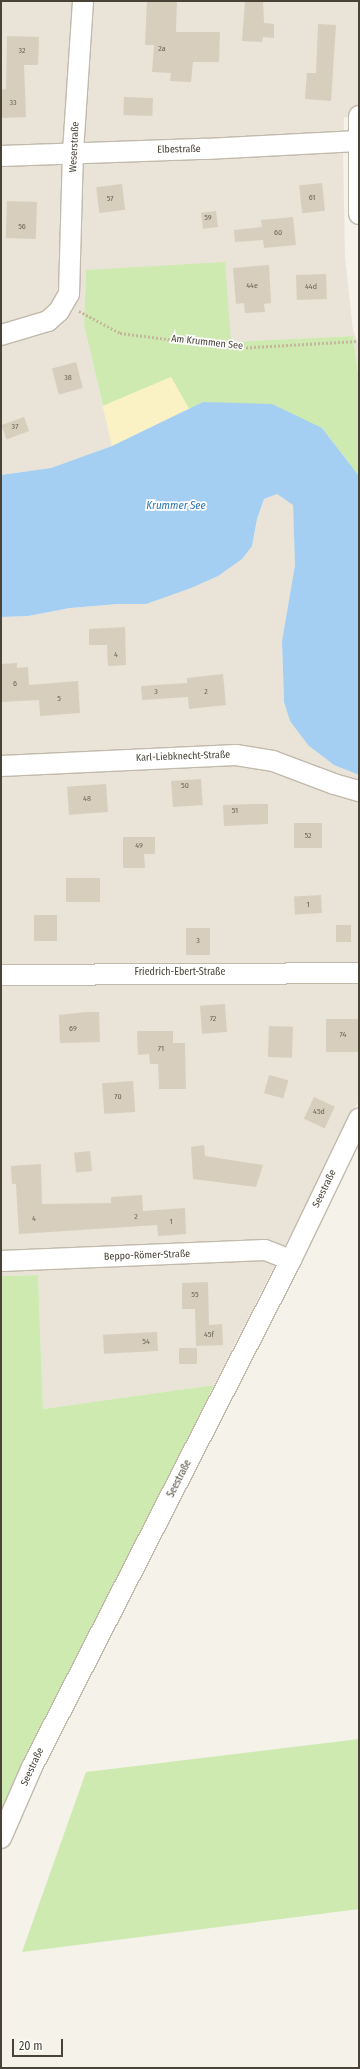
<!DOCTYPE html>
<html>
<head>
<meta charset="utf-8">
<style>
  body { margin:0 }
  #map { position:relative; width:360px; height:2069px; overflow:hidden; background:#f5f2e9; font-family:"Fira Sans Condensed",sans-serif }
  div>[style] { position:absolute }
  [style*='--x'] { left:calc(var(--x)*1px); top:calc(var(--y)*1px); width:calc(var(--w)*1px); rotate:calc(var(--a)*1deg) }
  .residential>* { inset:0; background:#e9e4d7 }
  .green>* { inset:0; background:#ceeab1 }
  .sand>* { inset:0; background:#faf1c4 }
  .water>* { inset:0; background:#a4cff3 }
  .building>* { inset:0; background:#d7cebe; transform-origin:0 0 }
  .path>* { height:2.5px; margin-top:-1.25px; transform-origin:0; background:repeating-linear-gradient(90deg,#c3b79c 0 2px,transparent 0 4px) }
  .roads { filter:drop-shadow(1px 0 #c1baab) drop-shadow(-1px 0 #c1baab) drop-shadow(0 1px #c1baab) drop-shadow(0 -1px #c1baab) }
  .minor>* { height:20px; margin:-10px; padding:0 10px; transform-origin:10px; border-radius:10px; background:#fff }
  span { translate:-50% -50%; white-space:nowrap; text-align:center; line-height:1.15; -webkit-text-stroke:3.5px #fff; paint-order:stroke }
  .number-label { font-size:8px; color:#6c6659 }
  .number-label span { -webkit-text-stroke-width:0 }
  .street-label { font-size:10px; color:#494337 }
  .water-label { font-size:11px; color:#2c78b9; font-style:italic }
  .frame { position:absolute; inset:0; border:2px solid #494337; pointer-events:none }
  .scale { position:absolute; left:12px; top:2039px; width:51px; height:18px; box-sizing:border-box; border:2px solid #494337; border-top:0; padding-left:5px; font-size:12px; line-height:14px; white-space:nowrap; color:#494337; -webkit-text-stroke:3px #fff; paint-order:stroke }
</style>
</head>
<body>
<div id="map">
  <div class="residential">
    <div style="clip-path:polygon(1px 1px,359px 1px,359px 118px,344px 117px,343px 153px,345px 256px,353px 331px,359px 345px,359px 381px,353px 336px,231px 342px,86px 270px,84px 325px,112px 446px,51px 468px,1px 475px)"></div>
    <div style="clip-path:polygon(277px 494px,293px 505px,295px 565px,282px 641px,284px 702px,290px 721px,334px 765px,359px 775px,359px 1100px,214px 1385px,43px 1409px,38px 1275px,1px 1276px,1px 617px,28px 616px,70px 608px,118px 604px,146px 604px,252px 546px,257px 519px,264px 499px)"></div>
  </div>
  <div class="green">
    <div style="clip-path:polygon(225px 262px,231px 342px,353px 336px,359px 381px,359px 476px,322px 428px,203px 402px,189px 409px,171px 377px,103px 406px,84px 325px,86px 270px)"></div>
    <div style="clip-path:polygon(38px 1275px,43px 1409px,214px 1385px,1px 1820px,1px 1276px)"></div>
    <div style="clip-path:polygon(359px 1739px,359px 1909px,22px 1952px,86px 1772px)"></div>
  </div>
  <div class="sand">
    <div style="clip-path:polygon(171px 377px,189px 409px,112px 446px,103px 406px)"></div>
  </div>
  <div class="water">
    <div style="clip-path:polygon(203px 402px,272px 404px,322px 428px,359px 476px,359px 775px,334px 765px,308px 745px,290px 721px,284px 702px,282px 641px,295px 565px,293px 505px,277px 494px,264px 499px,257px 519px,252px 546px,242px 559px,218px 576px,191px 588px,146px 604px,118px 604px,70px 608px,28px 616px,1px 617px,1px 475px,51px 468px,112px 446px)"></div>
  </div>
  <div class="building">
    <div style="clip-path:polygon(147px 1px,177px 1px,176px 32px,220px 32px,219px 62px,193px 62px,191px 82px,170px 81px,171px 73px,152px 72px,154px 45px,145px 45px)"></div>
    <div style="clip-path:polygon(245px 1px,263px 1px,264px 23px,274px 24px,274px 38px,263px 37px,262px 42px,242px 41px)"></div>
    <div style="clip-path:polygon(318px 24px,336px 25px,331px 101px,305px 99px,307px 73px,316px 73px)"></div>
    <div style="clip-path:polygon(7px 36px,39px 37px,38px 65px,24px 65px,26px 117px,1px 118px,1px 90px,6px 89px)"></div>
    <div style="left:124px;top:97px;width:29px;height:18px;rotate:2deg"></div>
    <div style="left:322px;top:183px;width:28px;height:23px;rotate:84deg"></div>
    <div style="left:122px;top:184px;width:26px;height:26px;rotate:83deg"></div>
    <div style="left:37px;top:202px;width:37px;height:30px;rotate:92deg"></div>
    <div style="left:216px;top:211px;width:16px;height:15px;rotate:83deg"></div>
    <div style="clip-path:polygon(293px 217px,296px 245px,264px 248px,263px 240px,235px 242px,234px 230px,262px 227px,261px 220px)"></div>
    <div style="clip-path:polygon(269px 265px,271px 303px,264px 304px,265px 312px,245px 313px,244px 303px,236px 304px,233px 268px)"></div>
    <div style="left:326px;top:274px;width:25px;height:30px;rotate:88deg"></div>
    <div style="left:76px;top:362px;width:27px;height:25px;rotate:75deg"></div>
    <div style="left:24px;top:417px;width:15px;height:24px;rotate:70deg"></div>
    <div style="clip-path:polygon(125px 627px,126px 665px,108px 666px,107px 645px,89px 645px,89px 629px)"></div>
    <div style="clip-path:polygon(17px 663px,17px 668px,28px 667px,29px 685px,78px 681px,80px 713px,40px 716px,39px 700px,1px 702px,1px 664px)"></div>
    <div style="clip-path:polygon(223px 674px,226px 705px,189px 709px,188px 697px,142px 700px,141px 686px,187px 683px,187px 678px)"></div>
    <div style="left:201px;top:779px;width:26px;height:30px;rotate:86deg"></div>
    <div style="left:106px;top:784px;width:28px;height:39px;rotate:86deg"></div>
    <div style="clip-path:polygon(251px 804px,268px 804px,268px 824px,224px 826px,223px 805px)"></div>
    <div style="left:294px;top:823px;width:28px;height:25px"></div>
    <div style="clip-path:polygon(123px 837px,155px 837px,155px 854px,144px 854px,145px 868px,123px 868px)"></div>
    <div style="left:66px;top:878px;width:34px;height:24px"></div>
    <div style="left:321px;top:895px;width:18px;height:27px;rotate:87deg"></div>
    <div style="left:57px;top:915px;width:26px;height:23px;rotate:90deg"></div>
    <div style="left:336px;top:925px;width:15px;height:17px"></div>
    <div style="left:186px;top:928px;width:24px;height:27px"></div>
    <div style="left:225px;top:1004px;width:28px;height:25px;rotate:86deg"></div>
    <div style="clip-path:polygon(86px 1012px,99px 1012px,100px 1042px,60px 1043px,59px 1015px)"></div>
    <div style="left:326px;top:1019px;width:33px;height:33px"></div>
    <div style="left:269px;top:1026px;width:24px;height:31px;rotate:2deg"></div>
    <div style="clip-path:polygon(137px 1031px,173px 1031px,173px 1043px,185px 1043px,186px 1089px,159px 1089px,158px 1064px,150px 1064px,149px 1054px,138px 1055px)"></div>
    <div style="left:269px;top:1075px;width:20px;height:19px;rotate:15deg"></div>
    <div style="left:133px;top:1081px;width:31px;height:31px;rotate:86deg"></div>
    <div style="left:314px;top:1097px;width:23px;height:24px;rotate:25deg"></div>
    <div style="clip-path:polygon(204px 1145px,205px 1156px,263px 1165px,256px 1187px,193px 1179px,191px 1147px)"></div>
    <div style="left:90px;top:1151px;width:20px;height:16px;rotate:84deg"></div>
    <div style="clip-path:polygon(41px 1164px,42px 1204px,111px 1203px,111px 1197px,142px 1195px,143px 1211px,185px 1208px,186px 1234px,158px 1236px,157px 1225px,19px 1234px,16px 1184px,12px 1184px,11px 1166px)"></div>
    <div style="clip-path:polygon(208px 1282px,209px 1325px,222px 1324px,223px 1345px,196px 1346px,195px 1309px,182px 1309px,182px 1283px)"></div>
    <div style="left:157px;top:1332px;width:19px;height:54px;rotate:87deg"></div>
    <div style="left:179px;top:1348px;width:18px;height:16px"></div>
  </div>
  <div class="path">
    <div style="--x:79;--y:311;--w:47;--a:28.2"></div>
    <div style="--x:120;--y:333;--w:119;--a:7.2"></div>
    <div style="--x:238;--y:348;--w:120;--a:-3.3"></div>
  </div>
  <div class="roads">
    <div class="minor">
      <div style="--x:359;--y:116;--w:98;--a:90"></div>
      <div style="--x:1;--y:156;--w:205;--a:-2"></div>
      <div style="--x:206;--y:149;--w:152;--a:-3"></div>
      <div style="--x:1;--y:335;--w:49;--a:-16.6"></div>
      <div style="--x:48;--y:321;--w:15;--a:-42"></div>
      <div style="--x:59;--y:311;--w:20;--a:-60"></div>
      <div style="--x:69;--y:294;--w:142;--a:-88.4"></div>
      <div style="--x:73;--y:152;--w:151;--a:-86.2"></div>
      <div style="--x:1;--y:766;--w:235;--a:-2.7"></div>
      <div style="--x:236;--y:755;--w:37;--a:9"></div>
      <div style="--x:273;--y:761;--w:65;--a:20.7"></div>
      <div style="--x:334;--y:784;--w:26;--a:16"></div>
      <div style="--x:1;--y:975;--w:358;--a:-0.3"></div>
      <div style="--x:1;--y:1261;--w:264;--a:-2.4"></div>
      <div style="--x:265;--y:1250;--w:28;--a:21"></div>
      <div style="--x:1;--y:1838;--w:77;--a:-66.4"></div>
      <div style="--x:32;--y:1767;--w:569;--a:-62.94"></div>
      <div style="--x:291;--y:1260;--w:157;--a:-64.3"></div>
    </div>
  </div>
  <div class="number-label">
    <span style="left:162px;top:49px">2a</span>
    <span style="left:22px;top:51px">32</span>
    <span style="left:13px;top:103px">33</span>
    <span style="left:312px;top:198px">61</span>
    <span style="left:110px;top:199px">57</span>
    <span style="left:208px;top:218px">59</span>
    <span style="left:22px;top:227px">56</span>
    <span style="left:278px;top:233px">60</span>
    <span style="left:252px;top:286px">44e</span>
    <span style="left:311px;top:287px">44d</span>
    <span style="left:68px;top:378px">38</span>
    <span style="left:15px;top:427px">37</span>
    <span style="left:116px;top:655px">4</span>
    <span style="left:15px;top:684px">6</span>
    <span style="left:156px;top:692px">3</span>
    <span style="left:206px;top:692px">2</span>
    <span style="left:59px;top:699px">5</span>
    <span style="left:185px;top:786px">50</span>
    <span style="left:87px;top:799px">48</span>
    <span style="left:235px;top:811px">51</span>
    <span style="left:308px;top:836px">52</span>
    <span style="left:139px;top:846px">49</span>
    <span style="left:308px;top:905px">1</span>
    <span style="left:198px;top:941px">3</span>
    <span style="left:213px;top:1019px">72</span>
    <span style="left:73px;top:1029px">69</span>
    <span style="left:343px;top:1035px">74</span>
    <span style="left:161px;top:1049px">71</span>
    <span style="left:118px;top:1097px">70</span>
    <span style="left:319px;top:1112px">45d</span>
    <span style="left:136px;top:1217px">2</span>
    <span style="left:34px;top:1219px">4</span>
    <span style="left:171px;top:1222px">1</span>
    <span style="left:195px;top:1295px">55</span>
    <span style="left:209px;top:1335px">45f</span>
    <span style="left:146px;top:1342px">54</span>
  </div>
  <div class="street-label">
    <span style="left:75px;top:147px;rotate:-87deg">Weserstraße</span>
    <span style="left:179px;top:150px;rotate:-1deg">Elbestraße</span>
    <span style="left:207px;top:343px;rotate:6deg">Am Krummen See</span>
    <span style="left:183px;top:757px;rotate:-2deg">Karl-Liebknecht-Straße</span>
    <span style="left:180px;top:973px">Friedrich-Ebert-Straße</span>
    <span style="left:325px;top:1189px;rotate:-64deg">Seestraße</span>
    <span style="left:147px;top:1256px;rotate:-2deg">Beppo-Römer-Straße</span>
    <span style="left:180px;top:1479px;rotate:-63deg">Seestraße</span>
    <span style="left:33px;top:1767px;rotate:-65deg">Seestraße</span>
  </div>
  <div class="water-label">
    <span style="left:176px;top:506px">Krummer See</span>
  </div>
  <div class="frame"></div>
  <div class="scale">20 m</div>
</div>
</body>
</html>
